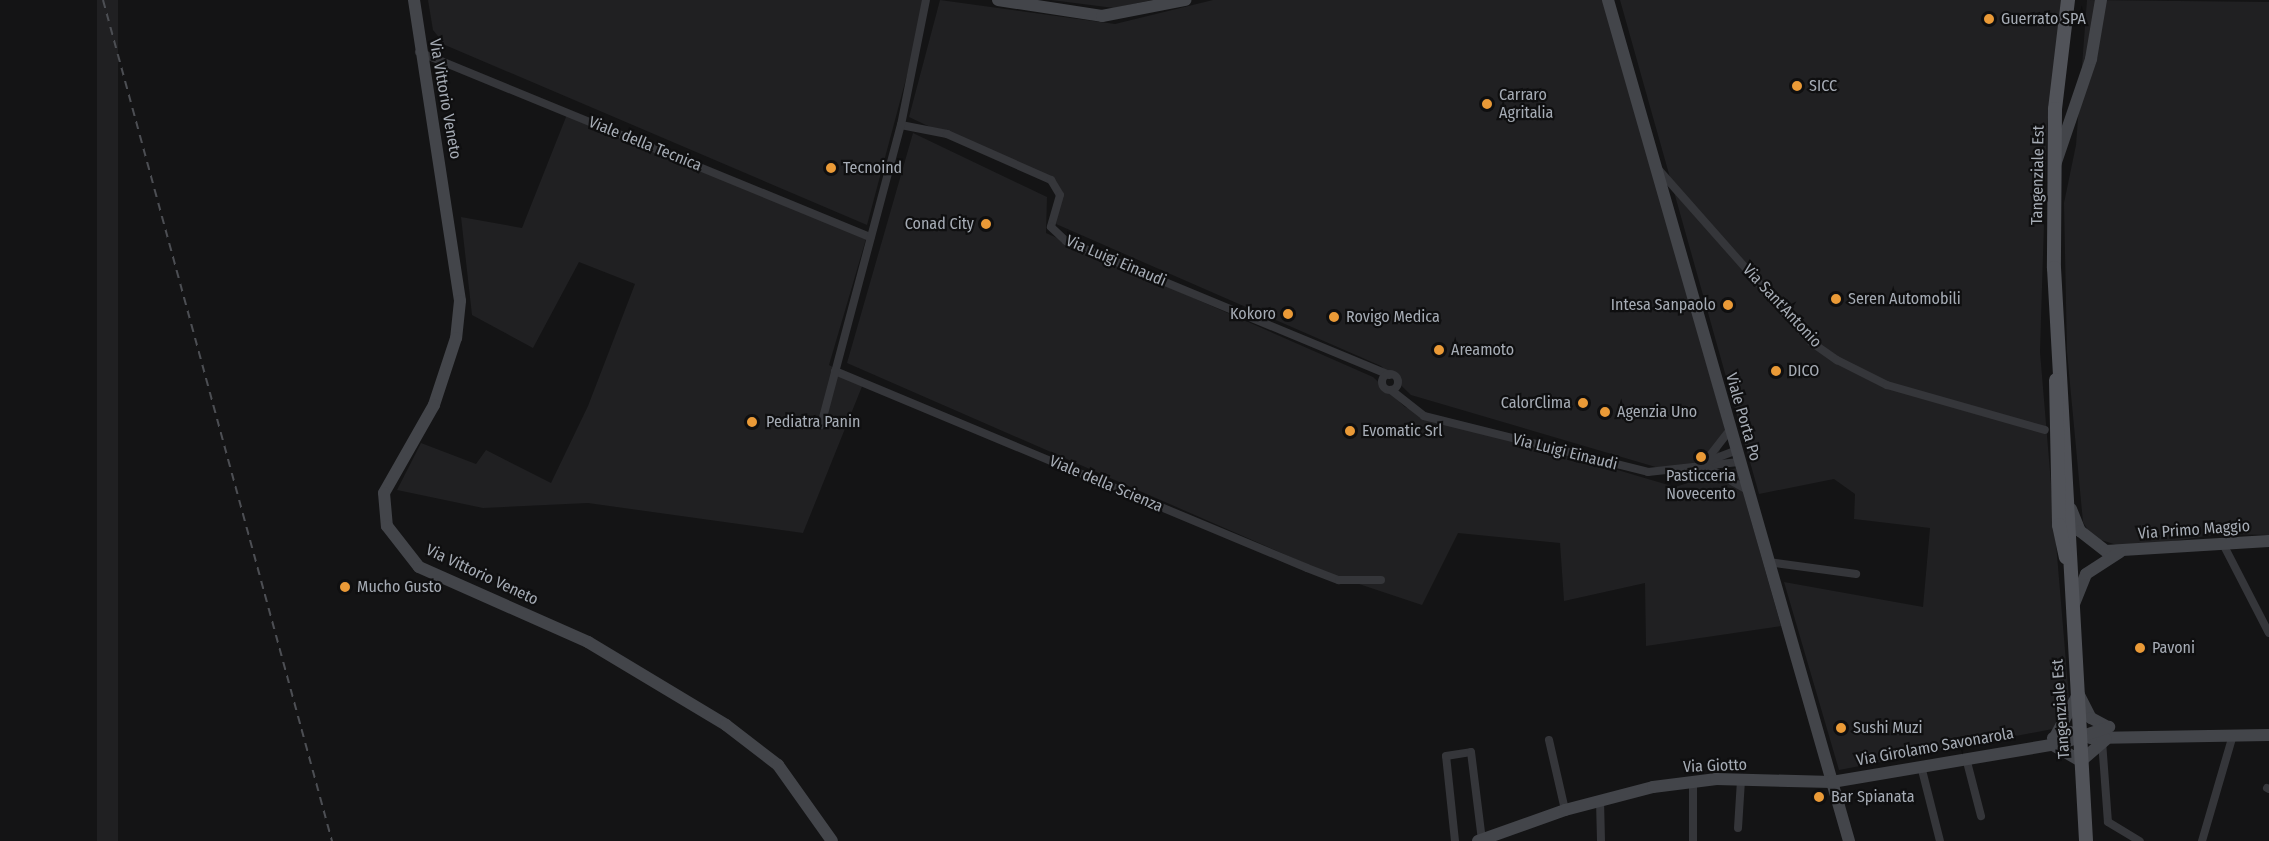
<!DOCTYPE html>
<html>
<head>
<meta charset="utf-8">
<style>
  body { margin:0 }
  #map { position:relative; width:2269px; height:841px; overflow:hidden; background:#141415; font-family:"Fira Sans Condensed",sans-serif }
  div>[style] { position:absolute }
  [style*='--x'] { left:calc(var(--x)*1px); top:calc(var(--y)*1px); width:calc(var(--w)*1px); rotate:calc(var(--a)*1deg) }
  .built>* { inset:0; background:#202022; transform-origin:0 0 }
  .street>* { height:8px; margin:-4px; padding:0 4px; transform-origin:4px; border-radius:4px; background:#35363a }
  .street>.ring { margin:-4px; padding:0; box-sizing:content-box; background:none; border:8px solid #35363a; border-radius:50% }
  .secondary>* { height:12px; margin:-6px; padding:0 6px; transform-origin:6px; border-radius:6px; background:#43454a }
  .primary>* { height:14px; margin:-7px; padding:0 7px; transform-origin:7px; border-radius:7px; background:#515359 }
  .rail>* { height:2px; margin-top:-1px; transform-origin:0; background:repeating-linear-gradient(90deg,#4c4e53 0 8px,transparent 0 14px) }
  .dots>* { width:16px; height:16px; translate:-50% -50%; box-sizing:border-box; border:3px solid #0f0f10; border-radius:50% }
  span { translate:-50% -50%; white-space:nowrap; text-align:center; line-height:1.15; -webkit-text-stroke:4.5px #0f0f10; paint-order:stroke }
  .poi-label { font-size:16px; color:#a6acb5 }
  .left { translate:0 -50%; text-align:left }
  .right { translate:-100% -50%; text-align:right }
  .street-label { font-size:16px; color:#a6acb5 }
</style>
</head>
<body>
<div id="map">
  <div class="built">
    <div style="left:97px;top:0;width:21px;height:871px"></div>
    <div style="clip-path:polygon(428px 0,927px 0,867px 225px,445px 45px,433px 30px)"></div>
    <div style="clip-path:polygon(940px 0,1115px 24px,1213px 0,1604px 0,1725px 429px,1719px 453px,1676px 473px,1411px 395px,1381px 366px,1056px 224px,1059px 188px,909px 117px)"></div>
    <div style="clip-path:polygon(1051px 0,1152px 0,1114px 8px)"></div>
    <div style="clip-path:polygon(1620px 0,2063px 0,2047px 126px,2040px 352px,2070px 710px,2063px 727px,1839px 770px,1784px 582px,1923px 607px,1930px 528px,1854px 519px,1855px 494px,1834px 479px,1759px 494px)"></div>
    <div style="clip-path:polygon(2087px 0,2269px 2px,2269px 535px,2220px 534px,2126px 548px,2092px 537px,2083px 522px,2067px 352px,2064px 203px,2076px 145px)"></div>
    <div style="clip-path:polygon(568px 112px,866px 239px,829px 365px,863px 384px,803px 533px,588px 503px,483px 508px,397px 490px,421px 443px,476px 464px,486px 450px,551px 483px,588px 406px,635px 284px,579px 262px,533px 348px,472px 315px,461px 217px,522px 228px)"></div>
    <div style="clip-path:polygon(913px 133px,1047px 197px,1046px 233px,1373px 377px,1405px 407px,1675px 487px,1736px 468px,1781px 626px,1646px 646px,1645px 583px,1564px 601px,1560px 543px,1458px 533px,1422px 605px,1332px 575px,847px 363px)"></div>
  </div>
  <div class="street">
    <div style="--x:419;--y:52;--w:488;--a:22.3"></div>
    <div style="--x:901;--y:125;--w:47;--a:11.1"></div>
    <div style="--x:947;--y:134;--w:114;--a:23.9"></div>
    <div style="--x:1051;--y:180;--w:17;--a:59"></div>
    <div style="--x:1060;--y:195;--w:33;--a:106"></div>
    <div style="--x:1051;--y:227;--w:21;--a:43"></div>
    <div style="--x:1066;--y:241;--w:350;--a:22.5"></div>
    <div style="--x:1658;--y:169;--w:231;--a:48.5"></div>
    <div style="--x:1811;--y:342;--w:32;--a:35"></div>
    <div style="--x:1837;--y:360;--w:56;--a:26.6"></div>
    <div style="--x:1887;--y:385;--w:164;--a:15.9"></div>
    <div style="--x:835;--y:371;--w:511;--a:22.65"></div>
    <div style="--x:1307;--y:568;--w:34;--a:21"></div>
    <div style="--x:1339;--y:580;--w:42;--a:0"></div>
    <div class="ring" style="left:1382px;top:374px;width:8px;height:8px"></div>
    <div style="--x:1391;--y:390;--w:42;--a:38.2"></div>
    <div style="--x:1424;--y:416;--w:231;--a:14"></div>
    <div style="--x:1648;--y:472;--w:91;--a:-6.3"></div>
    <div style="--x:821;--y:425;--w:310;--a:-75.1"></div>
    <div style="--x:901;--y:125;--w:127;--a:-78.7"></div>
    <div style="--x:1711;--y:460;--w:26;--a:-21"></div>
    <div style="--x:1701;--y:467;--w:46;--a:-52.1"></div>
    <div style="--x:1710;--y:469;--w:41;--a:29.1"></div>
    <div style="--x:2223;--y:544;--w:100;--a:62.7"></div>
    <div style="--x:1768;--y:562;--w:89;--a:7.8"></div>
    <div style="--x:1549;--y:740;--w:72;--a:77.1"></div>
    <div style="--x:2102;--y:741;--w:81;--a:85.8"></div>
    <div style="--x:2108;--y:822;--w:37;--a:31"></div>
    <div style="--x:1966;--y:758;--w:60;--a:75.5"></div>
    <div style="--x:1921;--y:766;--w:77;--a:75.8"></div>
    <div style="--x:2267;--y:788;--w:2;--a:27"></div>
    <div style="--x:1600;--y:800;--w:41;--a:88.6"></div>
    <div style="--x:1738;--y:828;--w:48;--a:-86.4"></div>
    <div style="--x:1455;--y:841;--w:85;--a:-96"></div>
    <div style="--x:1446;--y:756;--w:25;--a:-9"></div>
    <div style="--x:1471;--y:752;--w:89;--a:82.9"></div>
    <div style="--x:1693;--y:841;--w:59;--a:-90"></div>
    <div style="--x:2202;--y:841;--w:110;--a:-73.7"></div>
  </div>
  <div class="secondary">
    <div style="--x:414;--y:0;--w:304;--a:81.3"></div>
    <div style="--x:460;--y:301;--w:37;--a:96"></div>
    <div style="--x:456;--y:338;--w:71;--a:108.2"></div>
    <div style="--x:434;--y:405;--w:101;--a:119.6"></div>
    <div style="--x:384;--y:493;--w:33;--a:85"></div>
    <div style="--x:387;--y:526;--w:52;--a:52"></div>
    <div style="--x:419;--y:567;--w:185;--a:23.9"></div>
    <div style="--x:588;--y:642;--w:161;--a:31"></div>
    <div style="--x:726;--y:725;--w:66;--a:37.6"></div>
    <div style="--x:778;--y:765;--w:93;--a:54.6"></div>
    <div style="--x:998;--y:0;--w:105;--a:8.7"></div>
    <div style="--x:1102;--y:16;--w:85;--a:-10.9"></div>
    <div style="--x:1608;--y:0;--w:875;--a:74.01"></div>
    <div style="--x:2055;--y:165;--w:112;--a:-71.2"></div>
    <div style="--x:2091;--y:59;--w:60;--a:-80.4"></div>
    <div style="--x:2071;--y:509;--w:24;--a:68"></div>
    <div style="--x:2080;--y:531;--w:33;--a:38"></div>
    <div style="--x:2106;--y:551;--w:163;--a:-3.5"></div>
    <div style="--x:2074;--y:604;--w:32;--a:-68"></div>
    <div style="--x:2086;--y:574;--w:40;--a:-32.9"></div>
    <div style="--x:2078;--y:693;--w:28;--a:63"></div>
    <div style="--x:2091;--y:718;--w:17;--a:28"></div>
    <div style="--x:2056;--y:735;--w:42;--a:-61.6"></div>
    <div style="--x:2053;--y:738;--w:18;--a:-19"></div>
    <div style="--x:2070;--y:732;--w:22;--a:16"></div>
    <div style="--x:2091;--y:738;--w:178;--a:-1"></div>
    <div style="--x:2053;--y:745;--w:32;--a:30"></div>
    <div style="--x:2081;--y:761;--w:33;--a:-41"></div>
    <div style="--x:1478;--y:841;--w:92;--a:-19.6"></div>
    <div style="--x:1565;--y:810;--w:91;--a:-14.6"></div>
    <div style="--x:1653;--y:787;--w:64;--a:-7.2"></div>
    <div style="--x:1716;--y:779;--w:116;--a:1.5"></div>
    <div style="--x:1832;--y:782;--w:233;--a:-9.6"></div>
    <div style="--x:2062;--y:743;--w:50;--a:-18.8"></div>
  </div>
  <div class="primary">
    <div style="--x:2068;--y:0;--w:110;--a:96.8"></div>
    <div style="--x:2055;--y:109;--w:159;--a:90.4"></div>
    <div style="--x:2054;--y:268;--w:574;--a:86.8"></div>
    <div style="--x:2056;--y:380;--w:145;--a:88.8"></div>
    <div style="--x:2059;--y:525;--w:33;--a:78"></div>
  </div>
  <div class="rail">
    <div style="--x:103;--y:0;--w:872;--a:74.77"></div>
  </div>
  <div class="dots">
    <div style="left:1989px;top:19px;background:#ea9a37"></div>
    <div style="left:1797px;top:86px;background:#ea9a37"></div>
    <div style="left:1487px;top:104px;background:#ea9a37"></div>
    <div style="left:831px;top:168px;background:#ea9a37"></div>
    <div style="left:986px;top:224px;background:#ea9a37"></div>
    <div style="left:1836px;top:299px;background:#ea9a37"></div>
    <div style="left:1728px;top:305px;background:#ea9a37"></div>
    <div style="left:1288px;top:314px;background:#ea9a37"></div>
    <div style="left:1334px;top:317px;background:#ea9a37"></div>
    <div style="left:1439px;top:350px;background:#ea9a37"></div>
    <div style="left:1776px;top:371px;background:#ea9a37"></div>
    <div style="left:1583px;top:403px;background:#ea9a37"></div>
    <div style="left:1605px;top:412px;background:#ea9a37"></div>
    <div style="left:752px;top:422px;background:#ea9a37"></div>
    <div style="left:1350px;top:431px;background:#ea9a37"></div>
    <div style="left:1701px;top:457px;background:#ea9a37"></div>
    <div style="left:345px;top:587px;background:#ea9a37"></div>
    <div style="left:2140px;top:648px;background:#ea9a37"></div>
    <div style="left:1841px;top:728px;background:#ea9a37"></div>
    <div style="left:1819px;top:797px;background:#ea9a37"></div>
  </div>
  <div class="poi-label">
    <span class="left" style="left:2001px;top:19px">Guerrato SPA</span>
    <span class="left" style="left:1809px;top:86px">SICC</span>
    <span class="left" style="left:1499px;top:104px">Carraro<br>Agritalia</span>
    <span class="left" style="left:843px;top:168px">Tecnoind</span>
    <span class="right" style="left:974px;top:224px">Conad City</span>
    <span class="left" style="left:1848px;top:299px">Seren Automobili</span>
    <span class="right" style="left:1716px;top:305px">Intesa Sanpaolo</span>
    <span class="right" style="left:1276px;top:314px">Kokoro</span>
    <span class="left" style="left:1346px;top:317px">Rovigo Medica</span>
    <span class="left" style="left:1451px;top:350px">Areamoto</span>
    <span class="left" style="left:1788px;top:371px">DICO</span>
    <span class="right" style="left:1571px;top:403px">CalorClima</span>
    <span class="left" style="left:1617px;top:412px">Agenzia Uno</span>
    <span class="left" style="left:766px;top:422px">Pediatra Panin</span>
    <span class="left" style="left:1362px;top:431px">Evomatic Srl</span>
    <span style="left:1701px;top:485px">Pasticceria<br>Novecento</span>
    <span class="left" style="left:357px;top:587px">Mucho Gusto</span>
    <span class="left" style="left:2152px;top:648px">Pavoni</span>
    <span class="left" style="left:1853px;top:728px">Sushi Muzi</span>
    <span class="left" style="left:1831px;top:797px">Bar Spianata</span>
  </div>
  <div class="street-label">
    <span style="left:445px;top:99px;rotate:80deg">Via Vittorio Veneto</span>
    <span style="left:645px;top:144px;rotate:22deg">Viale della Tecnica</span>
    <span style="left:2038px;top:175px;rotate:-89deg">Tangenziale Est</span>
    <span style="left:1116px;top:261px;rotate:23deg">Via Luigi Einaudi</span>
    <span style="left:1782px;top:306px;rotate:47deg">Via Sant'Antonio</span>
    <span style="left:1743px;top:417px;rotate:74deg">Viale Porta Po</span>
    <span style="left:1565px;top:452px;rotate:14deg">Via Luigi Einaudi</span>
    <span style="left:1106px;top:484px;rotate:23deg">Viale della Scienza</span>
    <span style="left:2194px;top:530px;rotate:-4deg">Via Primo Maggio</span>
    <span style="left:482px;top:575px;rotate:25deg">Via Vittorio Veneto</span>
    <span style="left:2061px;top:709px;rotate:-94deg">Tangenziale Est</span>
    <span style="left:1935px;top:747px;rotate:-10deg">Via Girolamo Savonarola</span>
    <span style="left:1715px;top:766px;rotate:-2deg">Via Giotto</span>
  </div>
</div>
</body>
</html>
